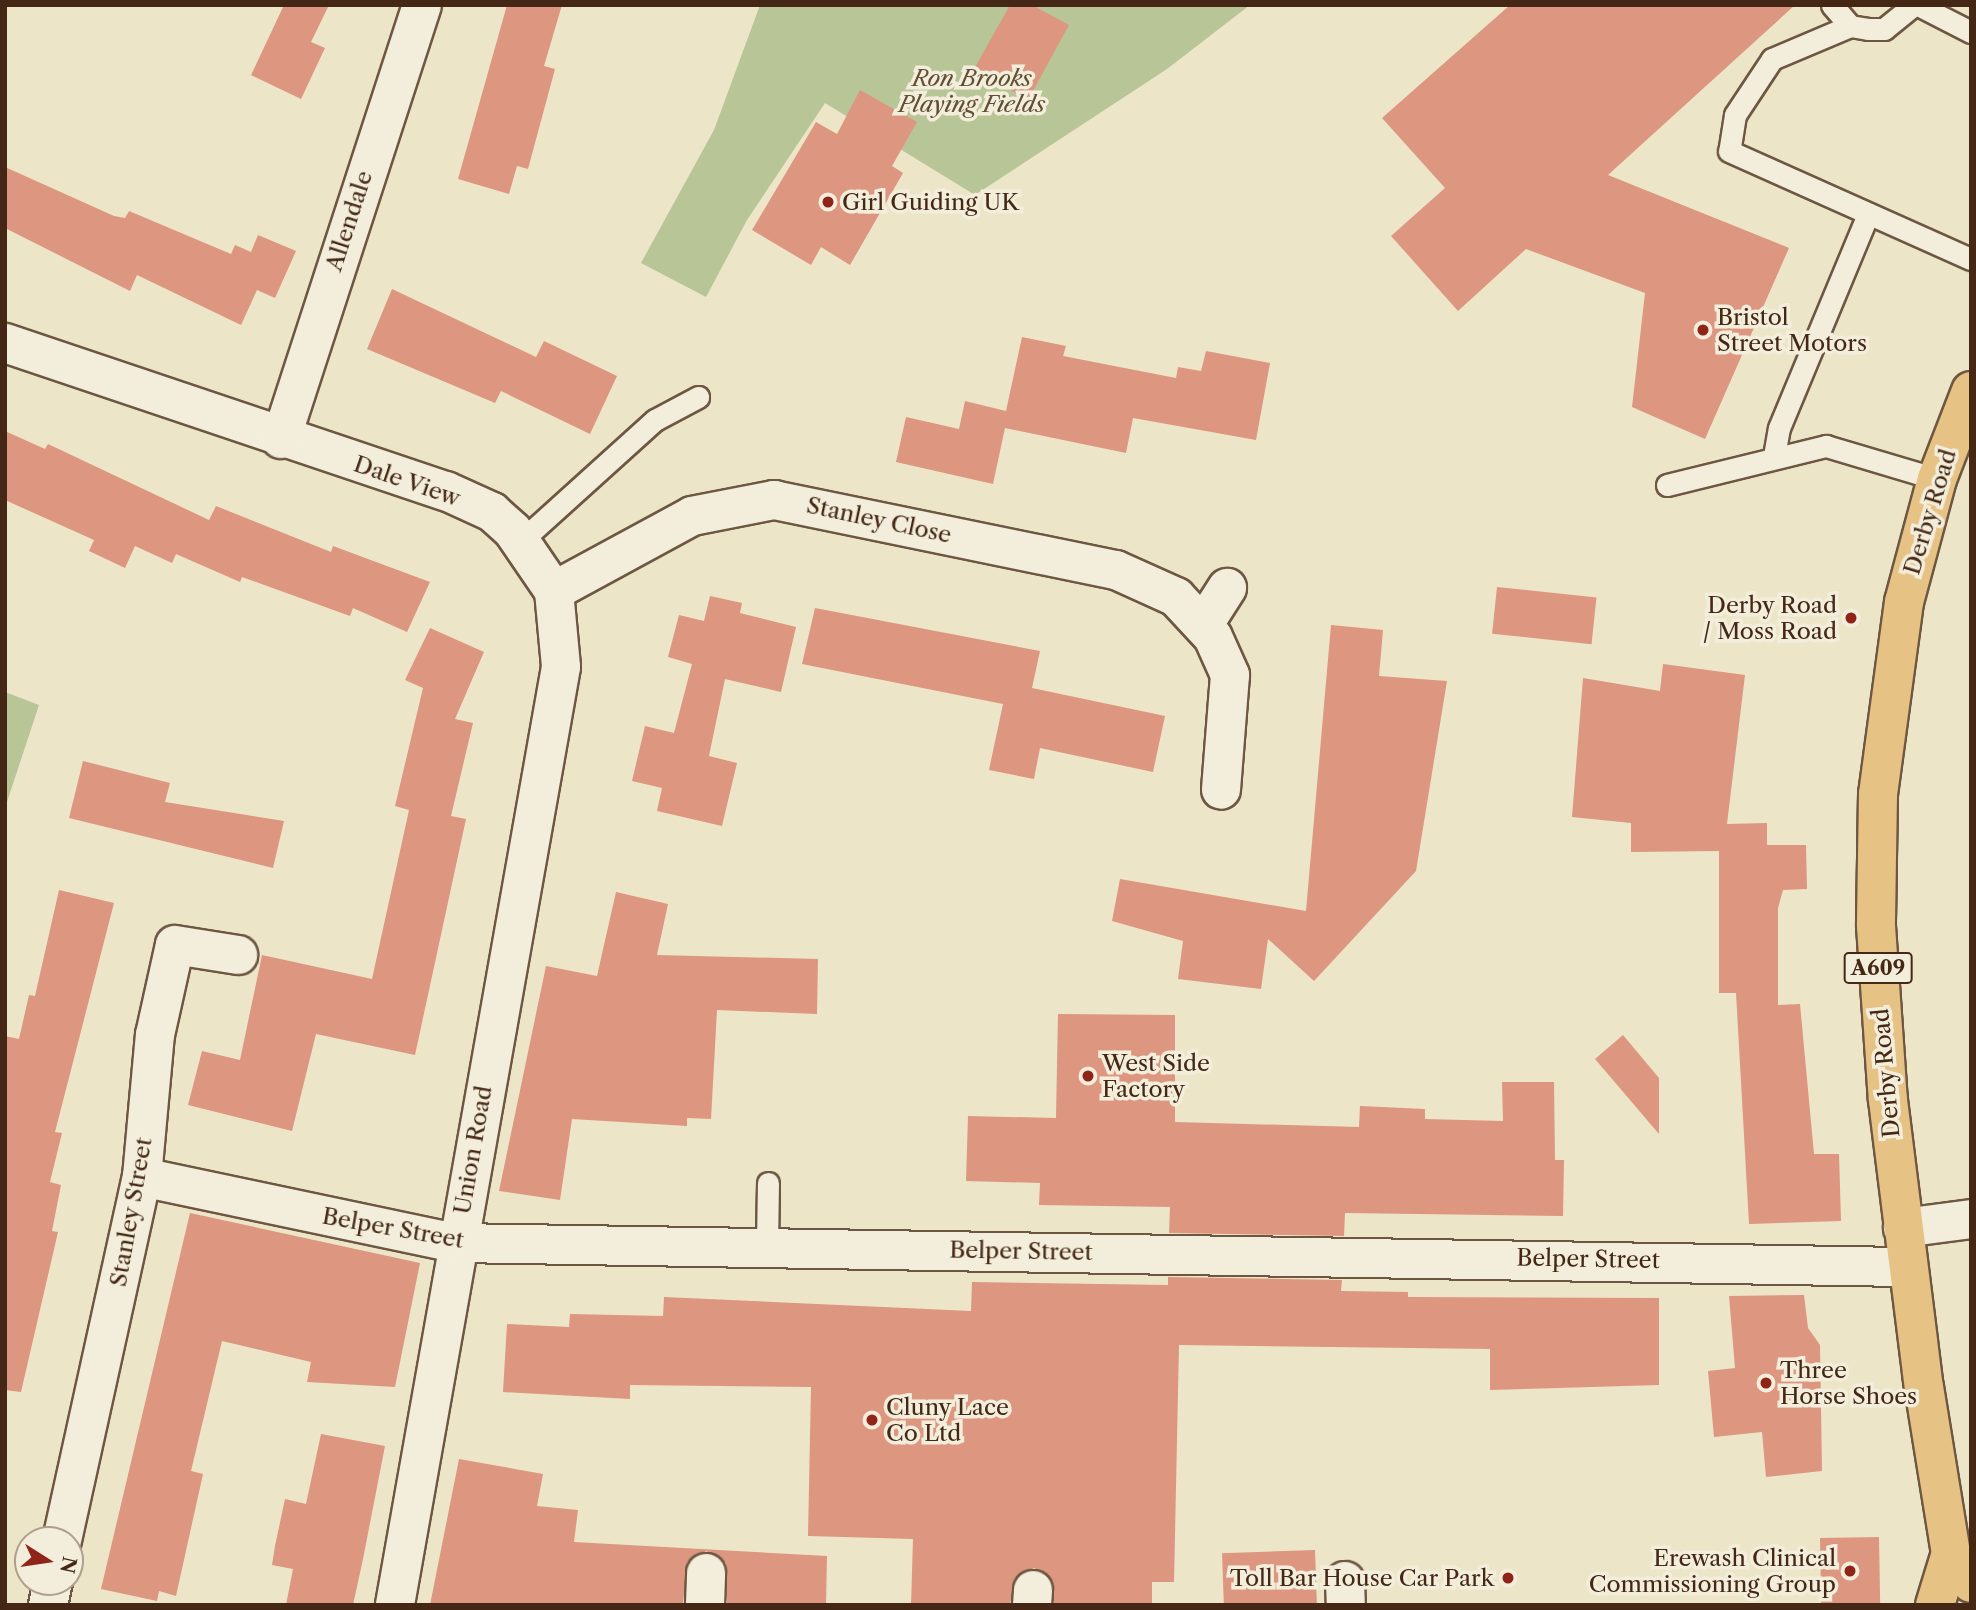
<!DOCTYPE html>
<html>
<head>
<meta charset="utf-8">
<style>
  body { margin:0 }
  #map { position:relative; width:1976px; height:1610px; overflow:hidden; background:#ede5c7; font-family:"Libre Caslon Text",serif }
  div>[style] { position:absolute }
  [style*='--x'] { left:calc(var(--x)*1px); top:calc(var(--y)*1px); width:calc(var(--w)*1px); rotate:calc(var(--a)*1deg) }
  .green>* { inset:0; background:#b8c596 }
  .building>* { inset:0; background:#dd967f; transform-origin:0 0 }
  .roads { filter:drop-shadow(2px 0 #6e5742) drop-shadow(-2px 0 #6e5742) drop-shadow(0 2px #6e5742) drop-shadow(0 -2px #6e5742) }
  .lane>* { height:21px; margin:-10.5px; padding:0 10.5px; transform-origin:10.5px; border-radius:10.5px; background:#f3eedb }
  .street>* { height:38px; margin:-19px; padding:0 19px; transform-origin:19px; border-radius:19px; background:#f3eedb }
  .primary>* { height:38px; margin:-19px; padding:0 19px; transform-origin:19px; border-radius:19px; background:#e6c284 }
  .dots>* { width:19px; height:19px; translate:-50% -50%; box-sizing:border-box; border:4px solid #f3eedb; border-radius:50% }
  span { translate:-50% -50%; white-space:nowrap; text-align:center; line-height:1.15; -webkit-text-stroke:7px #f3eedb; paint-order:stroke }
  .shield-label span { padding:2px 5px; background:#f3eedb; border:2px solid; border-radius:5px; -webkit-text-stroke-width:0 }
  .shield-label { font-size:21px; color:#442815; font-weight:700 }
  .park-label { font-size:23px; color:#614f35; font-style:italic }
  .poi-label { font-size:23px; color:#442815 }
  .left { translate:0 -50%; text-align:left }
  .right { translate:-100% -50%; text-align:right }
  .street-label { font-size:23px; color:#442815 }
  .frame { position:absolute; inset:0; border:7px solid #442815; pointer-events:none }
  .north { position:absolute; left:14px; top:1526px; width:70px; height:70px; box-sizing:border-box; background:#f3eedb; border:2px solid #ad9f8c; border-radius:50%; rotate:102deg; font-size:19px; font-weight:700; line-height:28px; text-align:center; color:#442815 }
  .north::after { content:''; display:block; margin:auto; width:24px; height:32px; background:#8f2418; clip-path:polygon(50% 0,100% 100%,50% 72%,0 100%) }
</style>
</head>
<body>
<div id="map">
  <div class="green">
    <div style="clip-path:polygon(760px 5px,1250px 5px,1167px 69px,975px 195px,825px 103px,747px 220px,706px 297px,641px 263px,714px 130px)"></div>
    <div style="clip-path:polygon(5px 692px,39px 705px,5px 808px)"></div>
  </div>
  <div class="building">
    <div style="clip-path:polygon(284px 5px,329px 5px,311px 42px,325px 48px,301px 99px,251px 75px)"></div>
    <div style="clip-path:polygon(507px 5px,562px 5px,544px 66px,555px 69px,528px 169px,517px 166px,509px 194px,458px 179px)"></div>
    <div style="clip-path:polygon(1010px 5px,1032px 5px,1069px 25px,1028px 100px,974px 69px)"></div>
    <div style="clip-path:polygon(1510px 5px,1795px 5px,1608px 175px,1789px 248px,1705px 439px,1632px 407px,1645px 293px,1526px 249px,1458px 311px,1391px 236px,1445px 188px,1382px 118px)"></div>
    <div style="clip-path:polygon(860px 90px,917px 122px,892px 166px,903px 173px,850px 265px,821px 247px,811px 265px,752px 230px,816px 122px,837px 134px)"></div>
    <div style="clip-path:polygon(5px 167px,114px 216px,125px 218px,129px 211px,231px 254px,235px 245px,251px 252px,258px 235px,296px 251px,275px 298px,257px 290px,241px 325px,137px 275px,130px 291px,5px 228px)"></div>
    <div style="clip-path:polygon(392px 289px,536px 357px,544px 341px,617px 376px,590px 434px,501px 391px,495px 403px,367px 349px)"></div>
    <div style="clip-path:polygon(1022px 337px,1066px 346px,1063px 356px,1176px 378px,1178px 367px,1201px 371px,1206px 351px,1270px 363px,1256px 440px,1133px 418px,1126px 453px,1005px 428px,993px 484px,896px 462px,906px 417px,959px 429px,965px 401px,1006px 411px)"></div>
    <div style="clip-path:polygon(5px 431px,45px 449px,48px 444px,209px 520px,216px 506px,331px 552px,333px 546px,430px 582px,407px 632px,353px 608px,350px 616px,242px 577px,240px 582px,176px 554px,172px 563px,135px 546px,125px 568px,89px 551px,94px 540px,5px 500px)"></div>
    <div style="left:1497px;top:587px;width:100px;height:47px;rotate:6deg"></div>
    <div style="clip-path:polygon(710px 596px,742px 603px,740px 613px,796px 627px,781px 692px,725px 679px,709px 756px,737px 763px,722px 826px,657px 811px,662px 788px,632px 781px,645px 726px,674px 733px,692px 664px,668px 657px,679px 615px,704px 621px)"></div>
    <div style="clip-path:polygon(815px 608px,1040px 651px,1032px 688px,1165px 716px,1153px 772px,1040px 748px,1034px 779px,989px 770px,1003px 704px,802px 664px)"></div>
    <div style="clip-path:polygon(1331px 625px,1383px 630px,1379px 676px,1447px 681px,1416px 871px,1314px 981px,1268px 939px,1261px 989px,1178px 979px,1183px 941px,1112px 921px,1120px 879px,1306px 911px)"></div>
    <div style="clip-path:polygon(430px 628px,484px 652px,455px 719px,473px 723px,451px 816px,466px 819px,415px 1055px,316px 1034px,292px 1131px,188px 1105px,202px 1051px,240px 1060px,262px 955px,372px 979px,409px 810px,395px 806px,423px 688px,405px 680px)"></div>
    <div style="clip-path:polygon(1663px 664px,1745px 675px,1727px 824px,1767px 823px,1767px 845px,1806px 845px,1807px 889px,1783px 890px,1778px 908px,1778px 1005px,1800px 1004px,1814px 1154px,1839px 1154px,1841px 1221px,1749px 1224px,1736px 993px,1719px 993px,1719px 851px,1631px 852px,1631px 823px,1572px 817px,1583px 678px,1660px 691px)"></div>
    <div style="clip-path:polygon(83px 761px,170px 783px,165px 802px,284px 821px,273px 868px,69px 818px)"></div>
    <div style="clip-path:polygon(59px 890px,114px 903px,55px 1132px,62px 1133px,50px 1182px,61px 1185px,52px 1231px,58px 1232px,21px 1392px,5px 1390px,5px 1036px,19px 1039px,29px 995px,35px 996px)"></div>
    <div style="clip-path:polygon(616px 892px,668px 904px,657px 955px,818px 959px,817px 1014px,717px 1010px,711px 1119px,687px 1118px,687px 1126px,572px 1119px,560px 1200px,499px 1191px,546px 966px,597px 976px)"></div>
    <div style="clip-path:polygon(1058px 1014px,1175px 1015px,1175px 1122px,1359px 1127px,1360px 1106px,1425px 1109px,1425px 1119px,1503px 1121px,1502px 1082px,1554px 1082px,1555px 1160px,1564px 1160px,1563px 1216px,1345px 1213px,1344px 1236px,1169px 1233px,1170px 1207px,1039px 1205px,1040px 1183px,966px 1181px,968px 1116px,1056px 1118px)"></div>
    <div style="clip-path:polygon(1623px 1035px,1659px 1078px,1659px 1134px,1595px 1059px)"></div>
    <div style="clip-path:polygon(190px 1213px,420px 1263px,395px 1387px,307px 1382px,311px 1362px,222px 1341px,191px 1471px,203px 1474px,176px 1596px,159px 1591px,157px 1601px,101px 1589px)"></div>
    <div style="clip-path:polygon(1168px 1277px,1342px 1280px,1341px 1291px,1408px 1292px,1408px 1297px,1659px 1298px,1659px 1385px,1490px 1390px,1490px 1349px,1179px 1345px,1174px 1582px,1152px 1582px,1152px 1605px,1054px 1605px,1052px 1580px,1034px 1568px,1015px 1578px,1010px 1605px,911px 1605px,913px 1539px,808px 1536px,811px 1387px,630px 1385px,630px 1399px,503px 1392px,507px 1324px,569px 1327px,570px 1314px,663px 1316px,664px 1297px,971px 1311px,972px 1282px,1168px 1285px)"></div>
    <div style="clip-path:polygon(1804px 1295px,1808px 1328px,1820px 1345px,1822px 1471px,1766px 1477px,1762px 1432px,1714px 1437px,1708px 1371px,1735px 1368px,1729px 1296px)"></div>
    <div style="clip-path:polygon(321px 1434px,385px 1446px,363px 1559px,353px 1605px,286px 1605px,293px 1569px,272px 1565px,275px 1546px,285px 1499px,306px 1504px)"></div>
    <div style="clip-path:polygon(459px 1459px,543px 1474px,537px 1506px,578px 1510px,574px 1542px,827px 1556px,826px 1605px,727px 1605px,726px 1563px,706px 1551px,687px 1562px,683px 1605px,430px 1605px)"></div>
    <div style="left:1879px;top:1537px;width:68px;height:59px;rotate:89deg"></div>
    <div style="left:1315px;top:1550px;width:55px;height:93px;rotate:88deg"></div>
  </div>
  <div class="roads">
    <div class="lane">
      <div style="--x:1832;--y:5;--w:28;--a:49"></div>
      <div style="--x:1850;--y:26;--w:18;--a:9"></div>
      <div style="--x:1868;--y:29;--w:16;--a:0"></div>
      <div style="--x:1884;--y:29;--w:38;--a:-39"></div>
      <div style="--x:1918;--y:5;--w:59;--a:27"></div>
      <div style="--x:1850;--y:26;--w:85;--a:157.1"></div>
      <div style="--x:1772;--y:59;--w:67;--a:123.5"></div>
      <div style="--x:1735;--y:115;--w:36;--a:99"></div>
      <div style="--x:1729;--y:151;--w:265;--a:24.1"></div>
      <div style="--x:1774;--y:456;--w:28;--a:-80"></div>
      <div style="--x:1779;--y:428;--w:232;--a:-67.4"></div>
      <div style="--x:1667;--y:485;--w:164;--a:-13.8"></div>
      <div style="--x:1826;--y:446;--w:116;--a:16.6"></div>
      <div style="--x:522;--y:540;--w:179;--a:-42.1"></div>
      <div style="--x:655;--y:420;--w:49;--a:-28.1"></div>
      <div style="--x:767;--y:1246;--w:63;--a:-89.1"></div>
    </div>
    <div class="street">
      <div style="--x:5;--y:343;--w:465;--a:18.6"></div>
      <div style="--x:446;--y:491;--w:51;--a:24.5"></div>
      <div style="--x:492;--y:512;--w:28;--a:42"></div>
      <div style="--x:513;--y:531;--w:73;--a:55.7"></div>
      <div style="--x:554;--y:591;--w:76;--a:84.7"></div>
      <div style="--x:561;--y:667;--w:953;--a:100.04"></div>
      <div style="--x:281;--y:439;--w:456;--a:-72"></div>
      <div style="--x:554;--y:591;--w:157;--a:-28.5"></div>
      <div style="--x:692;--y:516;--w:84;--a:-11"></div>
      <div style="--x:774;--y:500;--w:349;--a:11.6"></div>
      <div style="--x:1116;--y:570;--w:66;--a:24.2"></div>
      <div style="--x:1176;--y:597;--w:54;--a:47.2"></div>
      <div style="--x:1213;--y:637;--w:42;--a:65.9"></div>
      <div style="--x:1230;--y:675;--w:115;--a:94.5"></div>
      <div style="--x:1204;--y:624;--w:43;--a:-57.4"></div>
      <div style="--x:142;--y:1177;--w:321;--a:11.9"></div>
      <div style="--x:456;--y:1243;--w:1452;--a:0.95"></div>
      <div style="--x:1903;--y:1228;--w:69;--a:-7.5"></div>
      <div style="--x:62;--y:1540;--w:372;--a:-77.6"></div>
      <div style="--x:142;--y:1177;--w:143;--a:-84.8"></div>
      <div style="--x:155;--y:1035;--w:92;--a:-77.5"></div>
      <div style="--x:175;--y:945;--w:64;--a:9"></div>
      <div style="--x:1345;--y:1581;--w:24;--a:88"></div>
      <div style="--x:48;--y:1605;--w:24;--a:-78"></div>
      <div style="--x:705;--y:1605;--w:32;--a:-88"></div>
      <div style="--x:1032;--y:1605;--w:15;--a:-86"></div>
    </div>
    <div class="primary">
      <div style="--x:1971;--y:391;--w:94;--a:111.1"></div>
      <div style="--x:1937;--y:479;--w:127;--a:105"></div>
      <div style="--x:1904;--y:602;--w:194;--a:97.7"></div>
      <div style="--x:1878;--y:794;--w:132;--a:90.9"></div>
      <div style="--x:1876;--y:926;--w:174;--a:86.1"></div>
      <div style="--x:1888;--y:1100;--w:289;--a:82.9"></div>
      <div style="--x:1924;--y:1387;--w:168;--a:80.8"></div>
      <div style="--x:1951;--y:1553;--w:36;--a:56"></div>
      <div style="--x:1935;--y:1605;--w:54;--a:-72.9"></div>
    </div>
  </div>
  <div class="dots">
    <div style="left:828px;top:202px;background:#8f2418"></div>
    <div style="left:1703px;top:330px;background:#8f2418"></div>
    <div style="left:1851px;top:618px;background:#8f2418"></div>
    <div style="left:1088px;top:1076px;background:#8f2418"></div>
    <div style="left:1766px;top:1383px;background:#8f2418"></div>
    <div style="left:872px;top:1420px;background:#8f2418"></div>
    <div style="left:1850px;top:1571px;background:#8f2418"></div>
    <div style="left:1508px;top:1578px;background:#8f2418"></div>
  </div>
  <div class="shield-label">
    <span style="left:1878px;top:968px">A609</span>
  </div>
  <div class="park-label">
    <span style="left:972px;top:91px">Ron Brooks<br>Playing Fields</span>
  </div>
  <div class="poi-label">
    <span class="left" style="left:842px;top:202px">Girl Guiding UK</span>
    <span class="left" style="left:1717px;top:330px">Bristol<br>Street Motors</span>
    <span class="right" style="left:1837px;top:618px">Derby Road<br>/ Moss Road</span>
    <span class="left" style="left:1102px;top:1076px">West Side<br>Factory</span>
    <span class="left" style="left:1780px;top:1383px">Three<br>Horse Shoes</span>
    <span class="left" style="left:886px;top:1420px">Cluny Lace<br>Co Ltd</span>
    <span class="right" style="left:1836px;top:1571px">Erewash Clinical<br>Commissioning Group</span>
    <span class="right" style="left:1494px;top:1578px">Toll Bar House Car Park</span>
  </div>
  <div class="street-label">
    <span style="left:349px;top:221px;rotate:-72deg">Allendale</span>
    <span style="left:407px;top:481px;rotate:19deg">Dale View</span>
    <span style="left:1930px;top:512px;rotate:-73deg">Derby Road</span>
    <span style="left:879px;top:520px;rotate:12deg">Stanley Close</span>
    <span style="left:1886px;top:1073px;rotate:-95deg">Derby Road</span>
    <span style="left:473px;top:1150px;rotate:-80deg">Union Road</span>
    <span style="left:131px;top:1212px;rotate:-80deg">Stanley Street</span>
    <span style="left:393px;top:1228px;rotate:10deg">Belper Street</span>
    <span style="left:1021px;top:1251px;rotate:1deg">Belper Street</span>
    <span style="left:1588px;top:1259px;rotate:1deg">Belper Street</span>
  </div>
  <div class="frame"></div>
  <div class="north">N</div>
</div>
</body>
</html>
